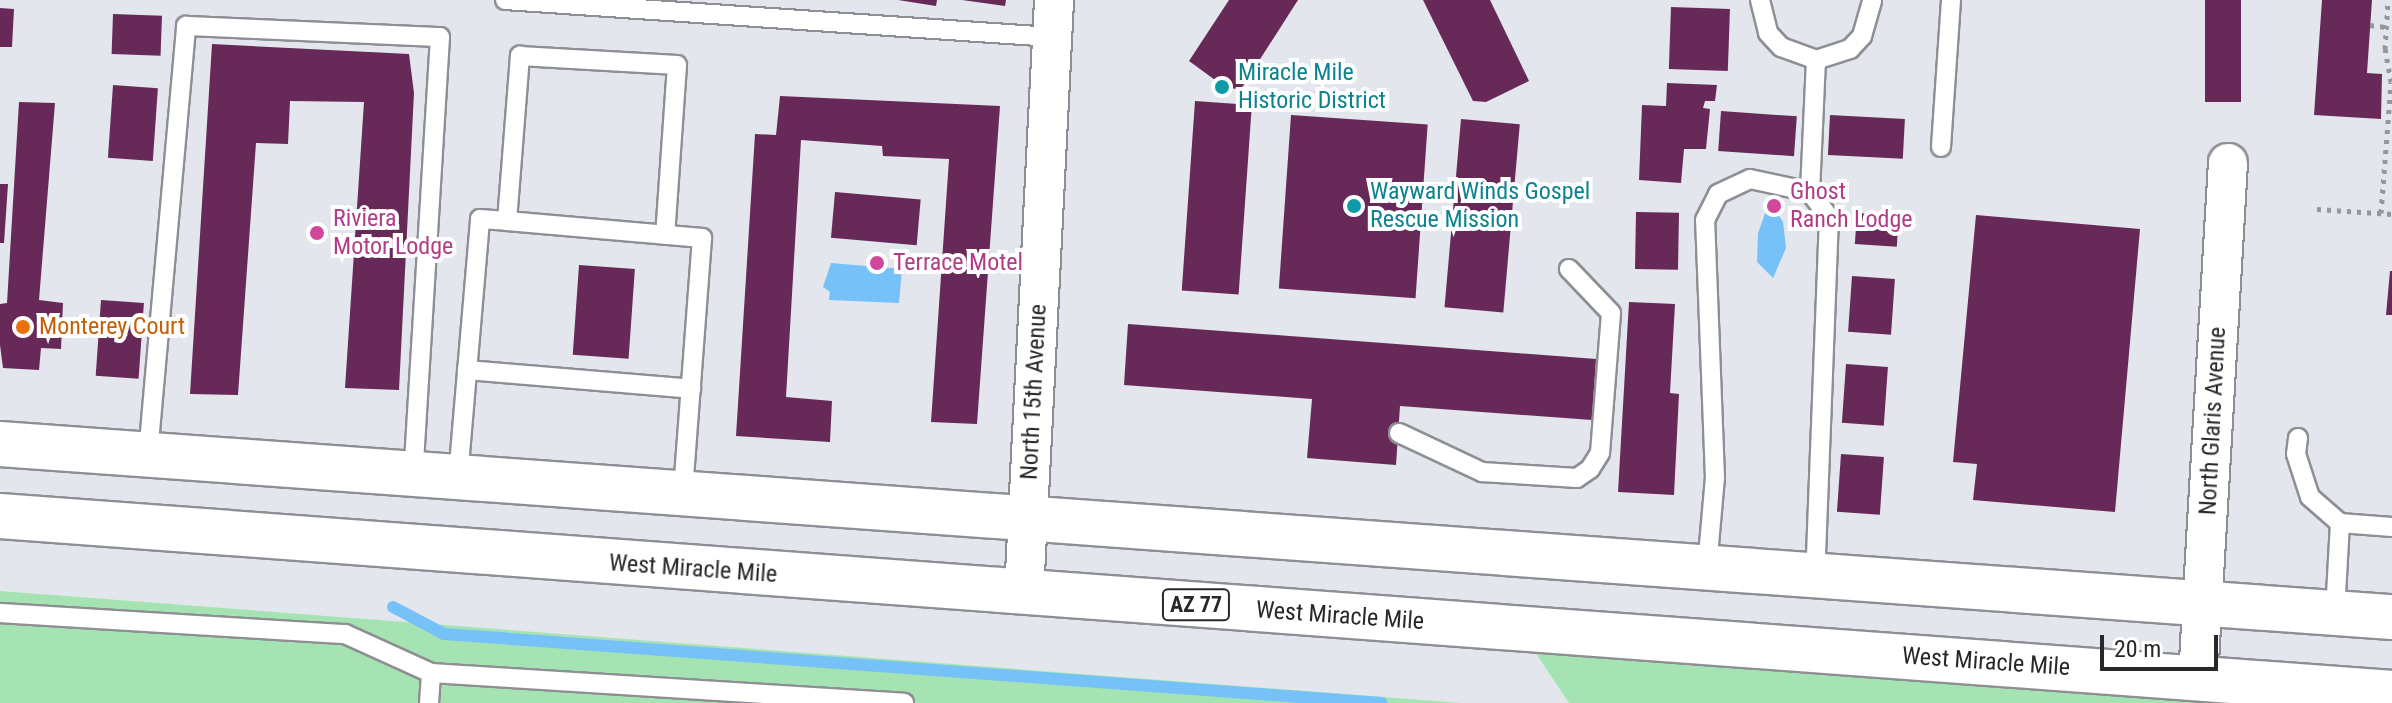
<!DOCTYPE html>
<html>
<head>
<meta charset="utf-8">
<style>
  body { margin:0 }
  #map { position:relative; width:2392px; height:703px; overflow:hidden; background:#e3e6ec; font-family:"Roboto Condensed",sans-serif }
  div>[style] { position:absolute }
  [style*='--x'] { left:calc(var(--x)*1px); top:calc(var(--y)*1px); width:calc(var(--w)*1px); rotate:calc(var(--a)*1deg) }
  .green>* { inset:0; background:#a5e4b2 }
  .water>* { inset:0; background:#76c1f7 }
  .stream>* { height:12px; margin:-6px; padding:0 6px; transform-origin:6px; border-radius:6px; background:#76c1f7 }
  .building>* { inset:0; background:#672a58; transform-origin:0 0 }
  .path>* { height:5px; margin-top:-2.5px; transform-origin:0; background:repeating-linear-gradient(90deg,#95979c 0 4px,transparent 0 10px) }
  .roads { filter:drop-shadow(2px 0 #8d8f95) drop-shadow(-2px 0 #8d8f95) drop-shadow(0 2px #8d8f95) drop-shadow(0 -2px #8d8f95) }
  .lane>* { height:18px; margin:-9px; padding:0 9px; transform-origin:9px; border-radius:9px; background:#fff }
  .street>* { height:38px; margin:-19px; padding:0 19px; transform-origin:19px; border-radius:19px; background:#fff }
  .highway>* { height:44px; margin:-22px; padding:0 22px; transform-origin:22px; border-radius:22px; background:#fff }
  .dots>* { width:22px; height:22px; translate:-50% -50%; box-sizing:border-box; border:4px solid #fff; border-radius:50% }
  span { translate:-50% -50%; white-space:nowrap; text-align:center; line-height:1.15; -webkit-text-stroke:8px #fff; paint-order:stroke }
  .shield-label span { padding:2px 6px; background:#fff; border:2px solid; border-radius:6px; -webkit-text-stroke-width:0 }
  .shield-label { font-size:22px; color:#27282a; font-weight:700 }
  .culture-label { font-size:24px; color:#0d838f }
  .left { translate:0 -50%; text-align:left }
  .hotel-label { font-size:24px; color:#b23c85 }
  .food-label { font-size:24px; color:#c56008 }
  .street-label { font-size:24px; color:#27282a }
  .scale { position:absolute; left:2100px; top:635px; width:118px; height:36px; box-sizing:border-box; border:4px solid #27282a; border-top:0; padding-left:10px; font-size:24px; line-height:28px; white-space:nowrap; color:#27282a; -webkit-text-stroke:6px #fff; paint-order:stroke }
</style>
</head>
<body>
<div id="map">
  <div class="green">
    <div style="clip-path:polygon(0 591px,1461px 703px,0 703px)"></div>
    <div style="clip-path:polygon(1519px 628px,2198px 678px,2197px 703px,1569px 703px)"></div>
  </div>
  <div class="water">
    <div style="clip-path:polygon(1767px 208px,1775px 209px,1783px 222px,1786px 248px,1773px 278px,1757px 262px,1758px 233px)"></div>
    <div style="clip-path:polygon(831px 263px,902px 269px,899px 303px,829px 300px,830px 292px,823px 287px)"></div>
  </div>
  <div class="stream">
    <div style="--x:393;--y:607;--w:58;--a:27.9"></div>
    <div style="--x:444;--y:634;--w:940;--a:4.21"></div>
  </div>
  <div class="building">
    <div style="clip-path:polygon(898px 0,937px 0,936px 6px)"></div>
    <div style="clip-path:polygon(962px 0,1006px 0,1005px 6px)"></div>
    <div style="clip-path:polygon(1229px 0,1298px 0,1241px 89px,1226px 88px,1189px 61px)"></div>
    <div style="clip-path:polygon(1423px 0,1490px 0,1529px 81px,1486px 102px,1473px 101px)"></div>
    <div style="left:2205px;top:0;width:36px;height:102px"></div>
    <div style="clip-path:polygon(2322px 0,2372px 0,2367px 73px,2382px 74px,2381px 119px,2314px 115px)"></div>
    <div style="left:1671px;top:7px;width:59px;height:62px;rotate:2deg"></div>
    <div style="clip-path:polygon(0 8px,14px 9px,12px 47px,0 47px)"></div>
    <div style="left:113px;top:14px;width:49px;height:40px;rotate:2deg"></div>
    <div style="clip-path:polygon(212px 44px,409px 54px,414px 93px,399px 390px,345px 388px,364px 102px,290px 101px,288px 144px,256px 143px,238px 395px,190px 394px)"></div>
    <div style="clip-path:polygon(1667px 83px,1717px 85px,1715px 101px,1705px 101px,1703px 108px,1710px 109px,1706px 149px,1684px 149px,1681px 183px,1639px 180px,1642px 105px,1666px 106px)"></div>
    <div style="left:113px;top:85px;width:45px;height:73px;rotate:4deg"></div>
    <div style="clip-path:polygon(780px 96px,1000px 106px,977px 424px,931px 422px,949px 159px,883px 156px,882px 146px,801px 140px,786px 397px,832px 401px,830px 442px,736px 436px,755px 134px,776px 135px)"></div>
    <div style="left:1195px;top:101px;width:57px;height:190px;rotate:4deg"></div>
    <div style="clip-path:polygon(19px 102px,55px 103px,39px 300px,63px 303px,61px 349px,41px 348px,39px 370px,3px 368px,0 345px,0 304px,7px 303px)"></div>
    <div style="left:1721px;top:111px;width:76px;height:40px;rotate:4deg"></div>
    <div style="left:1291px;top:115px;width:137px;height:174px;rotate:4deg"></div>
    <div style="left:1830px;top:115px;width:75px;height:40px;rotate:3deg"></div>
    <div style="left:1461px;top:119px;width:59px;height:189px;rotate:5deg"></div>
    <div style="clip-path:polygon(0 184px,8px 184px,4px 243px,0 243px)"></div>
    <div style="left:835px;top:192px;width:86px;height:46px;rotate:5deg"></div>
    <div style="left:1636px;top:212px;width:43px;height:57px;rotate:1deg"></div>
    <div style="left:1857px;top:213px;width:42px;height:31px;rotate:4deg"></div>
    <div style="clip-path:polygon(1976px 215px,2140px 229px,2115px 512px,1973px 500px,1977px 464px,1953px 462px)"></div>
    <div style="left:579px;top:265px;width:56px;height:90px;rotate:4deg"></div>
    <div style="clip-path:polygon(2390px 271px,2392px 271px,2392px 315px,2386px 315px)"></div>
    <div style="left:1852px;top:276px;width:43px;height:56px;rotate:4deg"></div>
    <div style="left:101px;top:300px;width:43px;height:76px;rotate:4deg"></div>
    <div style="clip-path:polygon(1629px 302px,1675px 304px,1670px 393px,1679px 394px,1674px 495px,1618px 492px)"></div>
    <div style="clip-path:polygon(1128px 324px,1596px 359px,1592px 420px,1400px 406px,1396px 465px,1307px 458px,1312px 399px,1124px 385px)"></div>
    <div style="left:1846px;top:364px;width:42px;height:59px;rotate:4deg"></div>
    <div style="left:1841px;top:454px;width:43px;height:58px;rotate:4deg"></div>
  </div>
  <div class="path">
    <div style="--x:2370;--y:25;--w:16;--a:7"></div>
    <div style="--x:2317;--y:209;--w:75;--a:3.8"></div>
    <div style="--x:2381;--y:213;--w:131;--a:-85.6"></div>
    <div style="--x:2391;--y:82;--w:34;--a:-100"></div>
    <div style="--x:2385;--y:49;--w:49;--a:-86.5"></div>
  </div>
  <div class="roads">
    <div class="lane">
      <div style="--x:505;--y:0;--w:548;--a:3.87"></div>
      <div style="--x:1760;--y:0;--w:34;--a:76"></div>
      <div style="--x:1768;--y:33;--w:19;--a:47"></div>
      <div style="--x:1781;--y:47;--w:37;--a:20"></div>
      <div style="--x:1816;--y:60;--w:36;--a:-18"></div>
      <div style="--x:1850;--y:49;--w:18;--a:-47"></div>
      <div style="--x:1862;--y:36;--w:37;--a:-74"></div>
      <div style="--x:1941;--y:147;--w:147;--a:-86.1"></div>
      <div style="--x:1810;--y:192;--w:132;--a:-87.4"></div>
      <div style="--x:507;--y:221;--w:166;--a:-85.5"></div>
      <div style="--x:520;--y:56;--w:157;--a:3.3"></div>
      <div style="--x:677;--y:65;--w:170;--a:94"></div>
      <div style="--x:467;--y:370;--w:225;--a:4.8"></div>
      <div style="--x:1399;--y:433;--w:92;--a:25.2"></div>
      <div style="--x:1482;--y:472;--w:95;--a:3.6"></div>
      <div style="--x:1577;--y:478;--w:16;--a:-35"></div>
      <div style="--x:1590;--y:469;--w:19;--a:-58"></div>
      <div style="--x:1600;--y:453;--w:140;--a:-85.5"></div>
      <div style="--x:1611;--y:313;--w:61;--a:-133.7"></div>
      <div style="--x:2298;--y:438;--w:16;--a:97"></div>
      <div style="--x:2296;--y:454;--w:45;--a:72"></div>
      <div style="--x:2310;--y:497;--w:40;--a:41"></div>
      <div style="--x:2340;--y:523;--w:90;--a:93.2"></div>
      <div style="--x:148;--y:454;--w:430;--a:-84.9"></div>
      <div style="--x:186;--y:26;--w:254;--a:2.5"></div>
      <div style="--x:440;--y:37;--w:438;--a:93.5"></div>
      <div style="--x:458;--y:477;--w:259;--a:-85.1"></div>
      <div style="--x:480;--y:219;--w:27;--a:4"></div>
      <div style="--x:507;--y:221;--w:196;--a:5"></div>
      <div style="--x:702;--y:238;--w:256;--a:94.3"></div>
      <div style="--x:2340;--y:523;--w:52;--a:4.4"></div>
      <div style="--x:1707;--y:567;--w:89;--a:-84.9"></div>
      <div style="--x:1715;--y:478;--w:258;--a:-92.2"></div>
      <div style="--x:1705;--y:220;--w:29;--a:-63"></div>
      <div style="--x:1718;--y:194;--w:35;--a:-25"></div>
      <div style="--x:1750;--y:179;--w:61;--a:12.2"></div>
      <div style="--x:1810;--y:192;--w:31;--a:53"></div>
      <div style="--x:1829;--y:217;--w:359;--a:92.2"></div>
      <div style="--x:0;--y:613;--w:346;--a:3.5"></div>
      <div style="--x:345;--y:634;--w:94;--a:24.4"></div>
      <div style="--x:431;--y:673;--w:474;--a:3.6"></div>
      <div style="--x:429;--y:703;--w:30;--a:-86"></div>
    </div>
    <div class="street">
      <div style="--x:1024;--y:593;--w:594;--a:-87.1"></div>
      <div style="--x:2198;--y:678;--w:516;--a:-86.67"></div>
    </div>
    <div class="highway">
      <div style="--x:0;--y:444;--w:2398;--a:4.14"></div>
      <div style="--x:0;--y:516;--w:2399;--a:4.23"></div>
    </div>
  </div>
  <div class="dots">
    <div style="left:1222px;top:87px;background:#0f9aa8"></div>
    <div style="left:1354px;top:206px;background:#0f9aa8"></div>
    <div style="left:1774px;top:206px;background:#d1479c"></div>
    <div style="left:317px;top:233px;background:#d1479c"></div>
    <div style="left:877px;top:263px;background:#d1479c"></div>
    <div style="left:23px;top:327px;background:#e8710a"></div>
  </div>
  <div class="shield-label">
    <span style="left:1196px;top:605px">AZ 77</span>
  </div>
  <div class="culture-label">
    <span class="left" style="left:1238px;top:87px">Miracle Mile<br>Historic District</span>
    <span class="left" style="left:1370px;top:206px">Wayward Winds Gospel<br>Rescue Mission</span>
  </div>
  <div class="hotel-label">
    <span class="left" style="left:1790px;top:206px">Ghost<br>Ranch Lodge</span>
    <span class="left" style="left:333px;top:233px">Riviera<br>Motor Lodge</span>
    <span class="left" style="left:893px;top:263px">Terrace Motel</span>
  </div>
  <div class="food-label">
    <span class="left" style="left:39px;top:327px">Monterey Court</span>
  </div>
  <div class="street-label">
    <span style="left:1034px;top:392px;rotate:-87deg">North 15th Avenue</span>
    <span style="left:2213px;top:421px;rotate:-87deg">North Glaris Avenue</span>
    <span style="left:693px;top:569px;rotate:4deg">West Miracle Mile</span>
    <span style="left:1340px;top:616px;rotate:4deg">West Miracle Mile</span>
    <span style="left:1986px;top:662px;rotate:4deg">West Miracle Mile</span>
  </div>
  <div class="scale">20 m</div>
</div>
</body>
</html>
